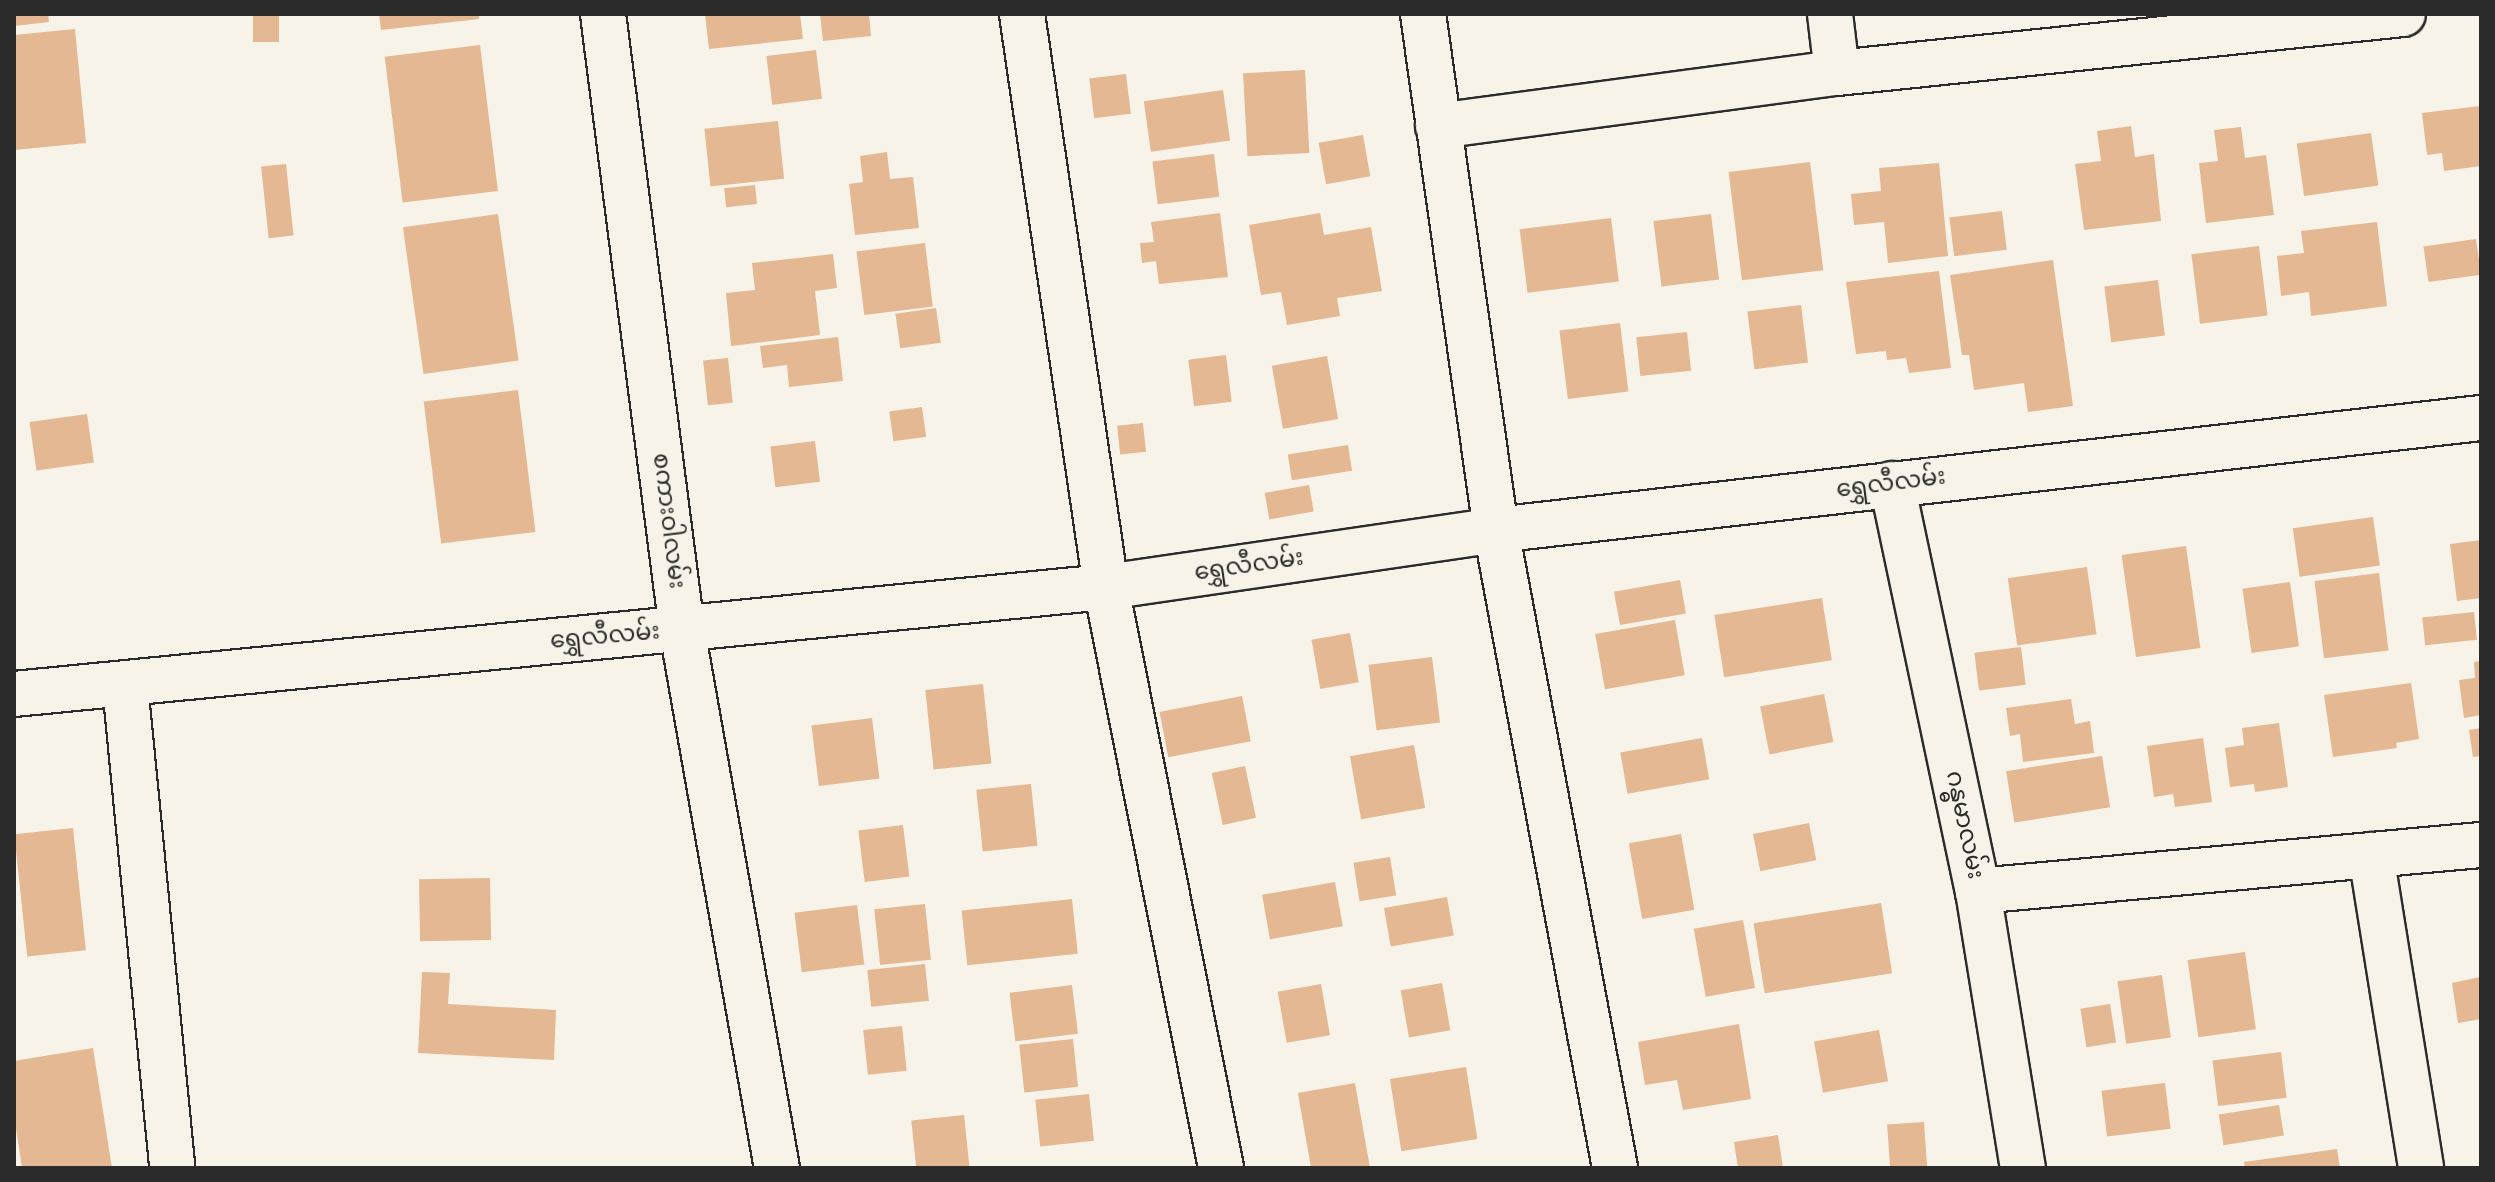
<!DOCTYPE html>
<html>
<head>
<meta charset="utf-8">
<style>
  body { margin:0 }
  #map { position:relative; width:2495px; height:1182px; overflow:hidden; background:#f7f3e8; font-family:Kalam,"Noto Sans Myanmar",sans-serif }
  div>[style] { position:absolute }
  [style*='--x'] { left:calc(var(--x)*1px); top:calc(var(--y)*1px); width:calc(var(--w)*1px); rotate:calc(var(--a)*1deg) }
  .building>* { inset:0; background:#e3b893; transform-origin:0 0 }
  .roads { filter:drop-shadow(2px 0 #2b2b2b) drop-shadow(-2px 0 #2b2b2b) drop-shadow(0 2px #2b2b2b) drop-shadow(0 -2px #2b2b2b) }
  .minor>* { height:44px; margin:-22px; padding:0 22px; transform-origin:22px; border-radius:22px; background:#f7f3e8 }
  span { translate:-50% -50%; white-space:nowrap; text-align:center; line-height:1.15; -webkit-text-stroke:7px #f7f3e8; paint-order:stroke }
  .street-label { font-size:24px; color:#2b2b2b }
  .frame { position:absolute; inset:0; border:16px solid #2b2b2b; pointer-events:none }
</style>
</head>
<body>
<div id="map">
  <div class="building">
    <div style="clip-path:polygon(14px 14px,48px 14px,49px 22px,14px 26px)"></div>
    <div style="left:253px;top:14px;width:26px;height:28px"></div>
    <div style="clip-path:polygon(379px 14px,479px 14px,479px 19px,381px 30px)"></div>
    <div style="clip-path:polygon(705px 14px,800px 14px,803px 39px,709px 49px)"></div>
    <div style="clip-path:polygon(820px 14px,869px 14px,871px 36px,823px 41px)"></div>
    <div style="clip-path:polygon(75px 29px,86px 143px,14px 150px,14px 35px)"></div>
    <div style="left:480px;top:45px;width:147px;height:96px;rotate:83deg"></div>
    <div style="left:816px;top:50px;width:49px;height:50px;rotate:83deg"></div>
    <div style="left:1305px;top:70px;width:83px;height:62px;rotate:87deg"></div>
    <div style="left:1126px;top:74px;width:40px;height:37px;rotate:83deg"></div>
    <div style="left:1223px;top:90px;width:51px;height:80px;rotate:82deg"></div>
    <div style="clip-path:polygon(2480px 106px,2481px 166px,2444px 171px,2442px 153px,2427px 155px,2422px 113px)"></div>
    <div style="left:778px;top:121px;width:58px;height:74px;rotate:84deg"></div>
    <div style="clip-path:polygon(2131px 126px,2135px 157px,2154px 154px,2161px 221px,2084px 230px,2075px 164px,2101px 161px,2097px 131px)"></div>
    <div style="clip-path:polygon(2241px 127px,2245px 158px,2266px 155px,2274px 215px,2206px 223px,2199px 163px,2218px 161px,2214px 130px)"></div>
    <div style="left:2371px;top:133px;width:53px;height:75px;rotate:82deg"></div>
    <div style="left:1363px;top:135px;width:42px;height:45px;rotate:80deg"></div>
    <div style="clip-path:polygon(887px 152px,890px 179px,913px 177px,919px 228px,855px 235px,849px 184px,863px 182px,860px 156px)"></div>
    <div style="left:1214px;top:154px;width:43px;height:62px;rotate:83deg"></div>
    <div style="left:1810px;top:162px;width:109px;height:82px;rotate:83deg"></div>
    <div style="clip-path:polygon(1939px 163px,1948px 256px,1888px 263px,1884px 222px,1854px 225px,1851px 194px,1881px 191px,1879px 168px)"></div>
    <div style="left:286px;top:164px;width:72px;height:25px;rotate:84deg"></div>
    <div style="left:755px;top:185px;width:19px;height:31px;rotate:84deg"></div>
    <div style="left:2002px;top:211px;width:39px;height:53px;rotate:83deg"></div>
    <div style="clip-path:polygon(1220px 213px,1228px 277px,1159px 284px,1156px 261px,1142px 263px,1140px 243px,1154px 242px,1151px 222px)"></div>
    <div style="clip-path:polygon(1320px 213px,1324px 235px,1371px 227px,1382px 291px,1337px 298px,1340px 316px,1287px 325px,1281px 292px,1261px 295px,1249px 225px)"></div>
    <div style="left:498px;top:214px;width:148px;height:96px;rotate:82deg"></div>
    <div style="left:1711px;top:214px;width:66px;height:58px;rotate:83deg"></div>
    <div style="left:1611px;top:218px;width:64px;height:92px;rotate:83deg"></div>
    <div style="clip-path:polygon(2377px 222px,2387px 306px,2311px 316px,2309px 292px,2281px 296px,2277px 256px,2304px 253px,2301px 231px)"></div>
    <div style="left:2476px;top:239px;width:36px;height:53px;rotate:82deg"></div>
    <div style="left:925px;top:243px;width:64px;height:69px;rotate:83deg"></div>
    <div style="left:2259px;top:246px;width:70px;height:68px;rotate:83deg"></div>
    <div style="clip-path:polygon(833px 254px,837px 288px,815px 291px,820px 335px,731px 346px,726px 293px,755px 290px,752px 263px)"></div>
    <div style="clip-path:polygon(2053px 260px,2073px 406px,2028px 412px,2024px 383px,1974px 390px,1969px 355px,1962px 355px,1950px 275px)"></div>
    <div style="clip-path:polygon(1939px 271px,1951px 368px,1909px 373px,1906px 358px,1887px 360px,1886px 351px,1856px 354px,1846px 282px)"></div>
    <div style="left:2158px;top:280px;width:56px;height:54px;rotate:83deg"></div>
    <div style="left:1801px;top:305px;width:58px;height:54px;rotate:83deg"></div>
    <div style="left:936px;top:308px;width:35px;height:41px;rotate:82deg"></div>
    <div style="left:1620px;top:323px;width:69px;height:61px;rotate:83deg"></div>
    <div style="left:1687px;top:332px;width:39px;height:51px;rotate:84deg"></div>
    <div style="clip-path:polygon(838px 337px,843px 381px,789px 387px,787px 365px,763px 368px,760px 346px)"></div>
    <div style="left:1226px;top:355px;width:47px;height:38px;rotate:83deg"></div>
    <div style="left:1327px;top:356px;width:64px;height:56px;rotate:80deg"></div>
    <div style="left:728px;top:358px;width:45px;height:25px;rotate:84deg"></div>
    <div style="left:518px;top:390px;width:143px;height:95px;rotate:83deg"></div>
    <div style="left:922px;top:407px;width:30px;height:33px;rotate:82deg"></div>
    <div style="left:87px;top:414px;width:49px;height:58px;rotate:82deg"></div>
    <div style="left:1143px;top:423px;width:29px;height:26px;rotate:84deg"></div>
    <div style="left:815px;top:441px;width:41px;height:45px;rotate:83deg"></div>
    <div style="left:1348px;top:445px;width:26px;height:61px;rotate:81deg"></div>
    <div style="left:1309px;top:485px;width:27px;height:45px;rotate:80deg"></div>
    <div style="left:2373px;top:517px;width:49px;height:81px;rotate:82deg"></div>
    <div style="clip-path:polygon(2481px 540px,2481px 598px,2457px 601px,2450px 544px)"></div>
    <div style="left:2186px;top:546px;width:103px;height:65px;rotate:82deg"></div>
    <div style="left:2087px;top:567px;width:68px;height:80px;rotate:82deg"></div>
    <div style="left:2379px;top:573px;width:78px;height:65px;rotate:83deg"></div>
    <div style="left:1680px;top:580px;width:34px;height:67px;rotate:80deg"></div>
    <div style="left:2290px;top:582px;width:65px;height:48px;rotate:82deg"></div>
    <div style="left:1822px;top:598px;width:63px;height:109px;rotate:81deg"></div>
    <div style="left:2474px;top:612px;width:28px;height:52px;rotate:84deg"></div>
    <div style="left:1675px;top:620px;width:56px;height:81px;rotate:80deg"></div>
    <div style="left:1350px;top:633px;width:50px;height:39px;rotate:80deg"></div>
    <div style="left:2021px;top:647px;width:38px;height:47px;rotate:83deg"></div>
    <div style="left:1432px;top:657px;width:66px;height:64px;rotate:83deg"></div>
    <div style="clip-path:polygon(2481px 661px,2481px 715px,2464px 718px,2459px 680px,2475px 678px,2474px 662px)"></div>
    <div style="clip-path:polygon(2411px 683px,2419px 739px,2396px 743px,2397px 748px,2333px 757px,2324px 695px)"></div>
    <div style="left:983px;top:684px;width:80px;height:58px;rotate:84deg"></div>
    <div style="left:1824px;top:694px;width:49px;height:65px;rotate:79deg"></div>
    <div style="left:1242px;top:696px;width:46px;height:84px;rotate:79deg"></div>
    <div style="clip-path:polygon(2071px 699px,2075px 724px,2090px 721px,2094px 753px,2023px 762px,2020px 734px,2010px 736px,2006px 708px)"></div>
    <div style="left:872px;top:718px;width:61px;height:61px;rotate:83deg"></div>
    <div style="clip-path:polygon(2279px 723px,2288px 787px,2255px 792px,2254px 784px,2230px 787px,2225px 748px,2244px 745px,2242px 728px)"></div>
    <div style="clip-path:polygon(2481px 728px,2481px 756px,2473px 757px,2469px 730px)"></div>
    <div style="left:1702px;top:738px;width:42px;height:83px;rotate:80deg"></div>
    <div style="clip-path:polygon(2203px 738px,2212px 802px,2175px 807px,2173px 794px,2154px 797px,2147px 746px)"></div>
    <div style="left:1414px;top:745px;width:64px;height:65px;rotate:80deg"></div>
    <div style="left:2102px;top:756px;width:52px;height:97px;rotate:81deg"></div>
    <div style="left:1245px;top:766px;width:53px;height:34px;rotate:78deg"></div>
    <div style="left:1031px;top:784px;width:62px;height:55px;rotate:84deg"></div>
    <div style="left:1809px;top:823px;width:38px;height:57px;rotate:79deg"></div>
    <div style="left:903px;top:825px;width:52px;height:45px;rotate:83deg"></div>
    <div style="left:73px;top:828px;width:123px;height:59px;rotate:84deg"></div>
    <div style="left:1681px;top:834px;width:77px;height:53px;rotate:80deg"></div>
    <div style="left:1390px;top:857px;width:39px;height:37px;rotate:81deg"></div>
    <div style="left:490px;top:878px;width:62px;height:71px;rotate:89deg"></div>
    <div style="left:1335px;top:882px;width:45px;height:74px;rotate:80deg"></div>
    <div style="left:1447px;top:897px;width:39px;height:64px;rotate:80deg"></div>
    <div style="left:1072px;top:899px;width:55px;height:111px;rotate:84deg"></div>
    <div style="left:1881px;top:903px;width:71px;height:129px;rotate:81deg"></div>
    <div style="left:925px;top:904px;width:56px;height:51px;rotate:84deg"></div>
    <div style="left:857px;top:905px;width:60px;height:63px;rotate:83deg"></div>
    <div style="left:1743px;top:920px;width:69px;height:50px;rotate:80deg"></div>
    <div style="left:2245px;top:952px;width:78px;height:58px;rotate:82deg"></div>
    <div style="left:925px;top:964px;width:37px;height:58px;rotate:84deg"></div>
    <div style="clip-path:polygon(422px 972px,450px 973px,448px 1004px,556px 1010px,554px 1060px,418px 1053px)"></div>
    <div style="left:2162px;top:975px;width:63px;height:45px;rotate:82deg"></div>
    <div style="clip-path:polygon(2480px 977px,2481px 1019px,2458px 1023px,2452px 983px)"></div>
    <div style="left:1442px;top:983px;width:48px;height:42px;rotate:80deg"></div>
    <div style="left:1321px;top:984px;width:52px;height:44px;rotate:80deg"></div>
    <div style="left:1072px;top:985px;width:49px;height:63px;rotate:83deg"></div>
    <div style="left:2110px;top:1004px;width:39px;height:30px;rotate:81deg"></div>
    <div style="clip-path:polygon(1739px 1024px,1751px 1099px,1683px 1110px,1677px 1080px,1645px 1085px,1638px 1042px)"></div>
    <div style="left:902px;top:1026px;width:45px;height:39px;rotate:84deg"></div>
    <div style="left:1879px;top:1030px;width:52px;height:66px;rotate:80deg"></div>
    <div style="left:1073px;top:1039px;width:48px;height:54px;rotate:84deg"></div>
    <div style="clip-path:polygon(93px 1048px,112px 1168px,22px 1168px,14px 1115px,14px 1061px)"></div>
    <div style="left:2281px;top:1052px;width:46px;height:69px;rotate:83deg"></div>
    <div style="left:1466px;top:1067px;width:73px;height:77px;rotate:81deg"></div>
    <div style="left:1355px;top:1083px;width:86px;height:58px;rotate:80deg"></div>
    <div style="left:2165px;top:1083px;width:46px;height:64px;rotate:83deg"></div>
    <div style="left:1089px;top:1094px;width:47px;height:54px;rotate:84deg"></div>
    <div style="left:2279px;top:1105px;width:31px;height:61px;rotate:81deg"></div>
    <div style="left:964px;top:1115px;width:53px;height:53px;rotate:84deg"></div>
    <div style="left:1924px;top:1122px;width:46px;height:37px;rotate:86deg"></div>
    <div style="clip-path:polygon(1778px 1135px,1783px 1168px,1738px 1168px,1734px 1142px)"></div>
    <div style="clip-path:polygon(2337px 1149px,2340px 1168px,2245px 1168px,2244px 1162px)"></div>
  </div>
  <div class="roads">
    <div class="minor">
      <div style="--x:603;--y:14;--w:621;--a:82.69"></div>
      <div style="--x:682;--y:630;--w:546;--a:79.99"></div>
      <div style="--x:1022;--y:14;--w:579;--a:81.66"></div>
      <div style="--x:1106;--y:587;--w:592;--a:78.8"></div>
      <div style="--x:1423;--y:14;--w:521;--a:81.95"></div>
      <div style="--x:1496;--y:530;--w:649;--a:79.43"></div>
      <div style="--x:1830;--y:14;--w:59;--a:83.2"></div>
      <div style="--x:1438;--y:126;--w:403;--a:-7.6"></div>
      <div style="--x:1837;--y:73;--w:569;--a:-5.95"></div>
      <div style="--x:1892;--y:484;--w:416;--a:78.1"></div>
      <div style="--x:1978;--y:891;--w:281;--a:80.8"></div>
      <div style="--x:125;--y:685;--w:485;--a:84.4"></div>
      <div style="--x:14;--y:694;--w:1097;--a:-5.6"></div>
      <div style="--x:1106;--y:587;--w:394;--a:-8.3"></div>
      <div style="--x:1496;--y:530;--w:991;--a:-6.49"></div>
      <div style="--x:2371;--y:855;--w:317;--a:80.9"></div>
      <div style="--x:1978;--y:891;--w:505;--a:-5.23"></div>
    </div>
  </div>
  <div class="street-label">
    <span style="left:1891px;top:484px;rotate:-7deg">ရွှေလီလမ်း</span>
    <span style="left:668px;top:521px;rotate:83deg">စကားဝါလမ်း</span>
    <span style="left:1249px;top:566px;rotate:-8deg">ရွှေလီလမ်း</span>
    <span style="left:605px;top:637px;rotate:-5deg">ရွှေလီလမ်း</span>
    <span style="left:1964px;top:825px;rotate:78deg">ဂန္ဓမာလမ်း</span>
  </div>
  <div class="frame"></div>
</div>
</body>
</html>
